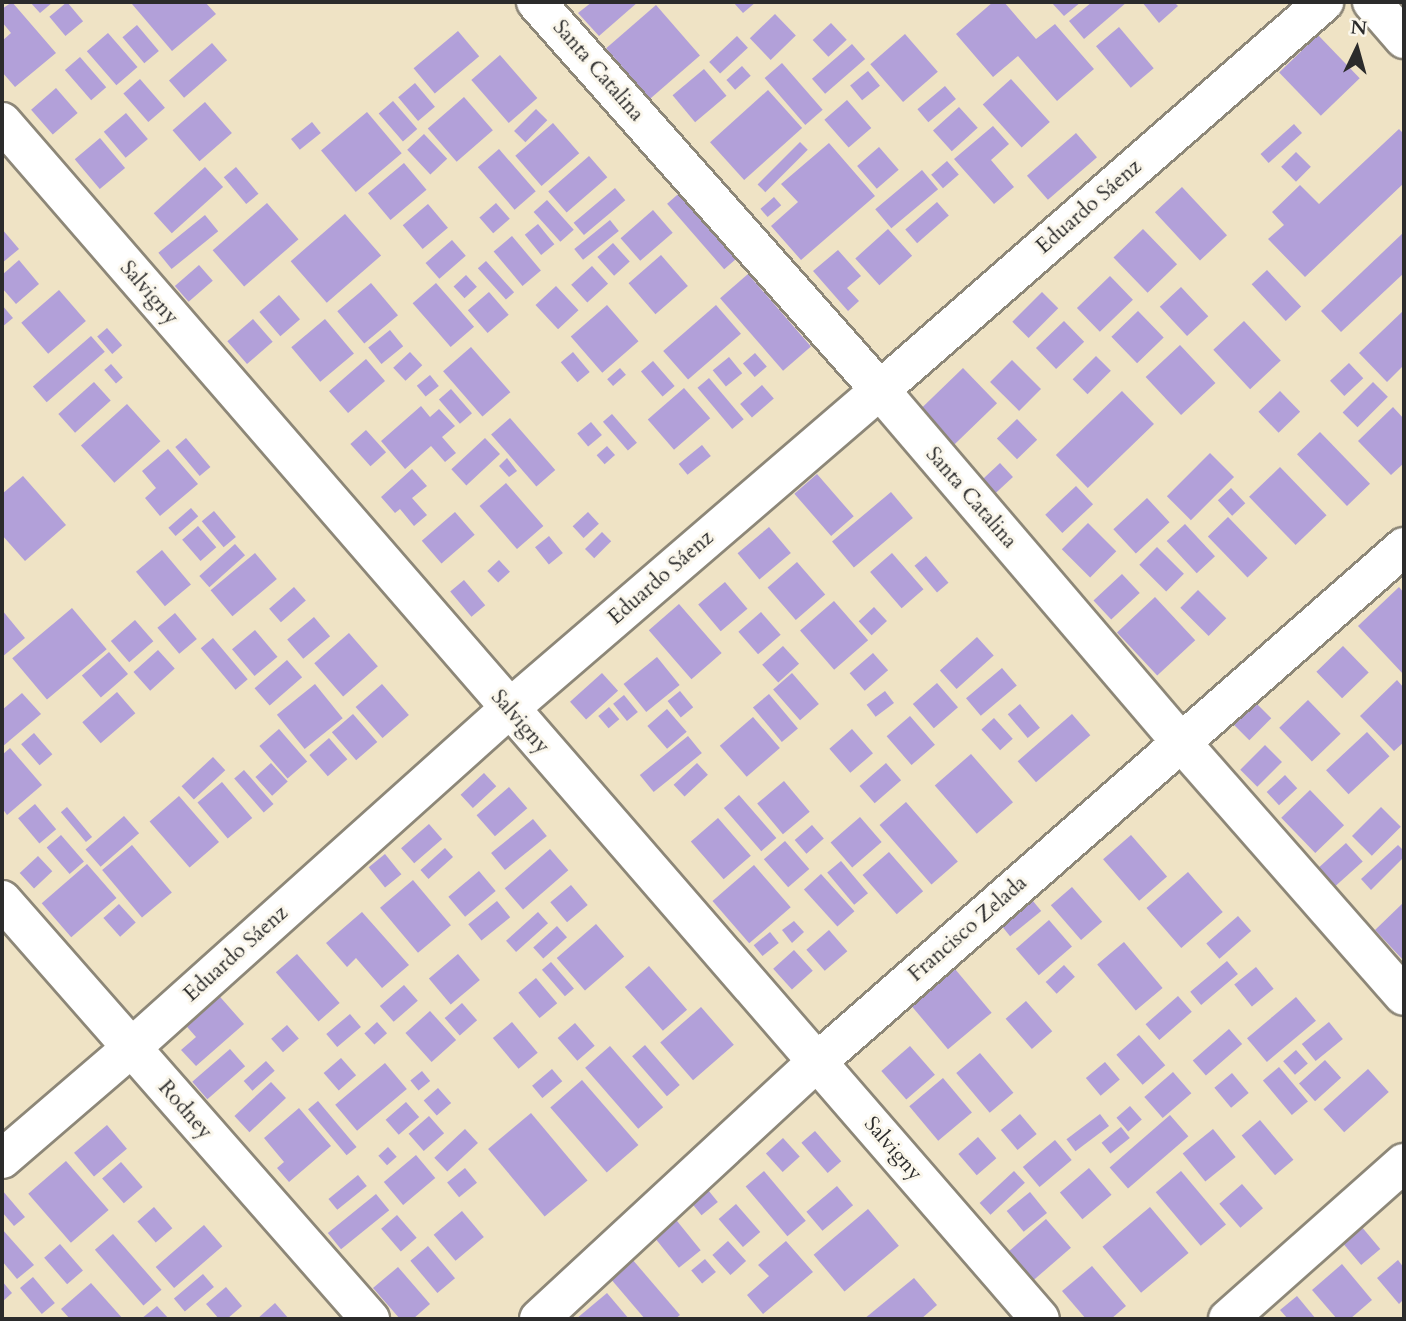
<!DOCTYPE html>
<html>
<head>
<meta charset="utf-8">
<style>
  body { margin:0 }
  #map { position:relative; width:1406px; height:1321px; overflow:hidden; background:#efe3c5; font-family:Cardo,serif }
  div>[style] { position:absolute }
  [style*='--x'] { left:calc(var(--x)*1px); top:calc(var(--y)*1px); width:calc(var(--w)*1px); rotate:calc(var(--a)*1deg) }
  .building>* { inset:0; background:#b2a0d9; transform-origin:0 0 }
  .roads { filter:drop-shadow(2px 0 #8d8778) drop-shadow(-2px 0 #8d8778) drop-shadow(0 2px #8d8778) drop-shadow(0 -2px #8d8778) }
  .minor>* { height:38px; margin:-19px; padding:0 19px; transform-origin:19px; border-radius:19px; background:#fff }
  span { translate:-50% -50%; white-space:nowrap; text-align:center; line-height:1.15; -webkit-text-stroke:6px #fbf7ec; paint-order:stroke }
  .street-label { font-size:21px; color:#2b2b2b }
  .frame { position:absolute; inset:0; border:4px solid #2b2b2b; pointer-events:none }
  .north { position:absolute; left:1322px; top:14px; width:70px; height:70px; -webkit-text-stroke:5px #fbf7ec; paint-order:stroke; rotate:5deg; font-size:19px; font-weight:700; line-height:28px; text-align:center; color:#2b2b2b }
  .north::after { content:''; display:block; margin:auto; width:24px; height:32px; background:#2b2b2b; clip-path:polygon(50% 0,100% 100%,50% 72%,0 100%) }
</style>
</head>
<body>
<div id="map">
  <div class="building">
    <div style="clip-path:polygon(12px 2px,56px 53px,15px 87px,2px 72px,2px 41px,11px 33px,2px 22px,2px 9px)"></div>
    <div style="clip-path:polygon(30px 2px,53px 2px,40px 13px)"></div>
    <div style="left:67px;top:2px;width:25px;height:23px;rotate:50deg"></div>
    <div style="clip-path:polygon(135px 2px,205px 2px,216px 14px,172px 51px,132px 4px)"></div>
    <div style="clip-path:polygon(592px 2px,638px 2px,599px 36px,578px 13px)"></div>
    <div style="clip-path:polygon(733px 2px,756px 2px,743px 13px)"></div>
    <div style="clip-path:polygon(993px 2px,1004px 2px,1036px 39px,1055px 24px,1094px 69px,1057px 101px,1018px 56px,993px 77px,956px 34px)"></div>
    <div style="clip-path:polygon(1051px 2px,1081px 2px,1064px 16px)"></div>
    <div style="clip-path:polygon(1092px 2px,1127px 2px,1084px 39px,1069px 21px)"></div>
    <div style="clip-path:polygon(1142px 2px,1174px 2px,1178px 6px,1159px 23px)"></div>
    <div style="left:656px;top:5px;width:67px;height:66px;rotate:49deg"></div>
    <div style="left:775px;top:14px;width:30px;height:35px;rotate:46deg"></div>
    <div style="left:831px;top:23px;width:23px;height:25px;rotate:47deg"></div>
    <div style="left:137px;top:25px;width:34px;height:19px;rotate:50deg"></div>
    <div style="left:1119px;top:27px;width:54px;height:30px;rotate:50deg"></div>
    <div style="left:458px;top:31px;width:33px;height:58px;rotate:50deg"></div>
    <div style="left:108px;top:33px;width:45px;height:28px;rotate:49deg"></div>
    <div style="left:905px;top:34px;width:50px;height:46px;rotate:49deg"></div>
    <div style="left:1318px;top:35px;width:60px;height:54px;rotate:46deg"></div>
    <div style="left:737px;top:36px;width:16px;height:38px;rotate:47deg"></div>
    <div style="left:212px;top:43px;width:23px;height:57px;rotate:49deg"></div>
    <div style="left:852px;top:44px;width:20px;height:53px;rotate:49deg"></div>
    <div style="left:500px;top:55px;width:57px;height:38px;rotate:49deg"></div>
    <div style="left:80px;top:57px;width:40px;height:20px;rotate:49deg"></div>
    <div style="left:782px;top:63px;width:62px;height:23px;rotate:49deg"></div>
    <div style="left:742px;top:66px;width:13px;height:21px;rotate:48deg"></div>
    <div style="left:704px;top:69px;width:35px;height:41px;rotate:50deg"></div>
    <div style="left:868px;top:71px;width:19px;height:23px;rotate:51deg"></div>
    <div style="left:140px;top:79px;width:38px;height:22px;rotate:49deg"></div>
    <div style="left:1011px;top:79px;width:58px;height:38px;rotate:48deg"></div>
    <div style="left:415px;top:83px;width:31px;height:22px;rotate:50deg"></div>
    <div style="left:945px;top:86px;width:17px;height:36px;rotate:50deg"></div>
    <div style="left:56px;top:88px;width:33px;height:33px;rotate:49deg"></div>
    <div style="left:768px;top:90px;width:51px;height:78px;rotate:48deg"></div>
    <div style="left:464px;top:97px;width:44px;height:48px;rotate:49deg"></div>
    <div style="left:847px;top:100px;width:37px;height:30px;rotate:49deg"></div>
    <div style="left:393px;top:101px;width:37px;height:19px;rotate:49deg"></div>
    <div style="left:205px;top:102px;width:41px;height:43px;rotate:49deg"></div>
    <div style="left:959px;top:107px;width:28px;height:35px;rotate:48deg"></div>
    <div style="left:536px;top:109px;width:16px;height:31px;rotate:45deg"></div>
    <div style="left:367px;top:112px;width:54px;height:60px;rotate:50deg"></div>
    <div style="left:126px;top:113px;width:34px;height:29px;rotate:50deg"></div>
    <div style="left:312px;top:122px;width:14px;height:27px;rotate:51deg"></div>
    <div style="left:553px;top:123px;width:40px;height:50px;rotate:49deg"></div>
    <div style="left:1294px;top:124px;width:12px;height:45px;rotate:48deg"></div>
    <div style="clip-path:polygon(993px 126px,1009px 144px,991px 160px,1014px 187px,994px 204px,954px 159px)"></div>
    <div style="clip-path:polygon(1399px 129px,1404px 134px,1404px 183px,1305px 277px,1268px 239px,1284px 225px,1272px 212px,1300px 185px,1319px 204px)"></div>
    <div style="left:1076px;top:133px;width:32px;height:65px;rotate:49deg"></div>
    <div style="left:424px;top:134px;width:34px;height:23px;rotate:47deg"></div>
    <div style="left:100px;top:138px;width:39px;height:33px;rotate:50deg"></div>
    <div style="left:800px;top:142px;width:11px;height:60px;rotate:45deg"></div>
    <div style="clip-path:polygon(829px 143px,875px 196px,801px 260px,771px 226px,798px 202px,781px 184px)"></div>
    <div style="left:879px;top:147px;width:30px;height:29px;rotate:49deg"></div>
    <div style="left:499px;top:149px;width:56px;height:28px;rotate:49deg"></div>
    <div style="left:1296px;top:152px;width:21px;height:21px;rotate:45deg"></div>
    <div style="left:589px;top:156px;width:28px;height:54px;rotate:49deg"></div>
    <div style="left:947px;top:161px;width:18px;height:21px;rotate:49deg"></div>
    <div style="left:404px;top:163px;width:35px;height:47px;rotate:50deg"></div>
    <div style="left:205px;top:167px;width:27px;height:69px;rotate:48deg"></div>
    <div style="left:236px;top:167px;width:35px;height:16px;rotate:50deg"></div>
    <div style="left:922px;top:170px;width:25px;height:61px;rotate:50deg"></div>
    <div style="left:692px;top:182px;width:87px;height:33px;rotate:49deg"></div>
    <div style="left:1182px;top:187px;width:66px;height:37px;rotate:47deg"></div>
    <div style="left:615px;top:188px;width:16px;height:54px;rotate:50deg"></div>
    <div style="left:774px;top:197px;width:11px;height:18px;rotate:49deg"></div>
    <div style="left:547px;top:200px;width:40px;height:18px;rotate:48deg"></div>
    <div style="left:937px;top:202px;width:18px;height:42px;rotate:49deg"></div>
    <div style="left:267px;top:203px;width:48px;height:72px;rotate:49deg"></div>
    <div style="left:496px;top:203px;width:21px;height:22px;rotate:49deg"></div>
    <div style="left:428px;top:204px;width:31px;height:33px;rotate:50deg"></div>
    <div style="left:653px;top:210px;width:30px;height:43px;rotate:49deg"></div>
    <div style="left:345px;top:214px;width:55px;height:72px;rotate:49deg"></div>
    <div style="left:205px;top:215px;width:21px;height:60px;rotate:51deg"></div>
    <div style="left:610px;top:220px;width:14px;height:46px;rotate:51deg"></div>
    <div style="left:538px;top:224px;width:26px;height:17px;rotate:51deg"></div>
    <div style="clip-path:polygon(2px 229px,19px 249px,2px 263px)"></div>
    <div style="left:888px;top:229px;width:36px;height:44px;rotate:48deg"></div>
    <div style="left:1143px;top:229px;width:49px;height:41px;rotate:46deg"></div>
    <div style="clip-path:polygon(1404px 232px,1404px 273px,1341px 332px,1321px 311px)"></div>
    <div style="left:512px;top:236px;width:45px;height:24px;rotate:50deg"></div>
    <div style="left:452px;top:240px;width:21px;height:35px;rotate:49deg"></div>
    <div style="left:613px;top:243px;width:25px;height:21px;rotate:48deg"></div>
    <div style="clip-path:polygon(838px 250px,861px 276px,847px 288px,859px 301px,848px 311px,813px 271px)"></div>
    <div style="left:661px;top:255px;width:41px;height:43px;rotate:49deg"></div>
    <div style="clip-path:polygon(19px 260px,39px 284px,16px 304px,2px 288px,2px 275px)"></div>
    <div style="left:486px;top:261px;width:42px;height:11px;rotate:48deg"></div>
    <div style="left:199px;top:265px;width:21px;height:32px;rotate:49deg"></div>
    <div style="left:592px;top:266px;width:24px;height:28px;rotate:48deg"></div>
    <div style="left:1267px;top:270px;width:50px;height:21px;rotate:47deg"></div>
    <div style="left:748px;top:274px;width:96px;height:37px;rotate:49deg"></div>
    <div style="left:466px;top:275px;width:16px;height:17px;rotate:47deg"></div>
    <div style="left:1110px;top:276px;width:33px;height:46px;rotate:46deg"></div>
    <div style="left:371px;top:283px;width:42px;height:44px;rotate:50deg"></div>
    <div style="left:436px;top:283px;width:58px;height:31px;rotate:49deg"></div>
    <div style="left:556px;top:286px;width:33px;height:28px;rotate:47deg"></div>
    <div style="left:1181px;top:287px;width:40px;height:29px;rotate:47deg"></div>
    <div style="left:59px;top:290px;width:41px;height:50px;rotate:49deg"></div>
    <div style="left:489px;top:292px;width:30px;height:28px;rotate:49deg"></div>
    <div style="left:1042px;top:292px;width:23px;height:42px;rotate:45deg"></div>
    <div style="left:279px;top:295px;width:32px;height:26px;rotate:49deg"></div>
    <div style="clip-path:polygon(2px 305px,13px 318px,2px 327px)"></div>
    <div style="left:607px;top:305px;width:48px;height:48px;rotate:49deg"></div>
    <div style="left:716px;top:305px;width:38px;height:70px;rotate:49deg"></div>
    <div style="clip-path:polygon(1404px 310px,1404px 365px,1387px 382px,1359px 353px)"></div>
    <div style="left:1138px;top:311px;width:37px;height:37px;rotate:46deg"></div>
    <div style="left:253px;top:319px;width:30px;height:34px;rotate:49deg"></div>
    <div style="left:325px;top:319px;width:45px;height:44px;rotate:50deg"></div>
    <div style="left:1064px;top:321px;width:29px;height:39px;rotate:46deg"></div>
    <div style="left:1244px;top:321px;width:54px;height:42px;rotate:47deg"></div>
    <div style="left:107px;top:328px;width:23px;height:13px;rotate:49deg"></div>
    <div style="left:390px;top:330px;width:21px;height:28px;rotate:51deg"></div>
    <div style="left:91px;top:336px;width:21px;height:77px;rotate:49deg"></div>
    <div style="left:1180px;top:345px;width:52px;height:47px;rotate:47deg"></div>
    <div style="left:471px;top:347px;width:60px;height:37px;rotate:49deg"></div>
    <div style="left:410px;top:352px;width:18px;height:23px;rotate:47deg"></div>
    <div style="left:573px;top:352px;width:26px;height:16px;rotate:50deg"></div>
    <div style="left:755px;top:353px;width:18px;height:16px;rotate:49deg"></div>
    <div style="left:1096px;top:356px;width:21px;height:33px;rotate:45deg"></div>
    <div style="left:729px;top:357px;width:21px;height:21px;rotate:51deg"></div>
    <div style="left:366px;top:359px;width:29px;height:49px;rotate:49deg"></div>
    <div style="left:1012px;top:360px;width:41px;height:31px;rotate:45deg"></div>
    <div style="left:653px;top:361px;width:33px;height:16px;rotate:49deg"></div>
    <div style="left:1349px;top:363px;width:21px;height:26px;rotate:47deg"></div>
    <div style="left:111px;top:364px;width:18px;height:9px;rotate:49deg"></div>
    <div style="left:620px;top:368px;width:9px;height:17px;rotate:49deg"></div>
    <div style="left:963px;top:368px;width:49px;height:69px;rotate:46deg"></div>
    <div style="left:430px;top:375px;width:14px;height:17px;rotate:51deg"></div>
    <div style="left:709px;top:378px;width:54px;height:15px;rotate:50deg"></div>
    <div style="left:94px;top:382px;width:25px;height:48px;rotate:48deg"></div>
    <div style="left:1373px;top:382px;width:21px;height:43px;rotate:45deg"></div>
    <div style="left:762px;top:385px;width:18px;height:29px;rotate:49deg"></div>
    <div style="left:684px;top:388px;width:40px;height:48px;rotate:49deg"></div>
    <div style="left:451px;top:389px;width:32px;height:16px;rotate:49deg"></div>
    <div style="left:1122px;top:391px;width:46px;height:92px;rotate:46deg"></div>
    <div style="left:1280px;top:391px;width:29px;height:30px;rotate:46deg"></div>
    <div style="left:127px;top:404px;width:50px;height:62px;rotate:48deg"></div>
    <div style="clip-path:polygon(421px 406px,430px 417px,439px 409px,455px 426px,442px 437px,456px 453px,445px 462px,431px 446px,405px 469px,381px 441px)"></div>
    <div style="clip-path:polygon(1393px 407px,1404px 419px,1404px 463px,1391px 475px,1358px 441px)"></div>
    <div style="left:612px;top:414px;width:38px;height:12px;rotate:49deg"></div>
    <div style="left:510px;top:418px;width:69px;height:25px;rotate:49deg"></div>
    <div style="left:1017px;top:419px;width:29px;height:28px;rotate:46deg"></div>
    <div style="left:591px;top:422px;width:17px;height:18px;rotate:50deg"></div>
    <div style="left:366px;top:430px;width:30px;height:21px;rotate:48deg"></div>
    <div style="left:1320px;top:432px;width:72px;height:32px;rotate:46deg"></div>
    <div style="left:186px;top:438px;width:38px;height:14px;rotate:50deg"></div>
    <div style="left:485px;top:438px;width:22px;height:46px;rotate:47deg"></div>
    <div style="left:702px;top:445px;width:14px;height:30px;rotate:51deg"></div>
    <div style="left:607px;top:446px;width:12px;height:14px;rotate:48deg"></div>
    <div style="clip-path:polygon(168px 449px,198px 484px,160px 516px,145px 498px,156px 488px,142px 471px)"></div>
    <div style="left:1210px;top:453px;width:34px;height:61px;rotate:45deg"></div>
    <div style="clip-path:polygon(507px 458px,517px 471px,509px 477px,499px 466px)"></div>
    <div style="left:1000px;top:463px;width:19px;height:31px;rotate:47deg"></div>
    <div style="left:1280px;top:467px;width:67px;height:43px;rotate:46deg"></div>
    <div style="clip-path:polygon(412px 469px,427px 486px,412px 498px,427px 515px,414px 526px,400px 509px,395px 513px,381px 497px)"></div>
    <div style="left:817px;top:474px;width:56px;height:30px;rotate:49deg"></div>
    <div style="clip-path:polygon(23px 476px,66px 525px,25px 561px,2px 535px,2px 494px)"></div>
    <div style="left:506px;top:483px;width:57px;height:35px;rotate:49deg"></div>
    <div style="left:1076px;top:486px;width:25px;height:42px;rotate:47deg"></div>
    <div style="left:1231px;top:488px;width:21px;height:18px;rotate:47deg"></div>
    <div style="left:891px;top:492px;width:34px;height:77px;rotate:50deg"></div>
    <div style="left:1147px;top:498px;width:33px;height:46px;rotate:47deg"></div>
    <div style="left:191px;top:508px;width:11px;height:30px;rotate:49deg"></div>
    <div style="left:214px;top:511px;width:34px;height:16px;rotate:50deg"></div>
    <div style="left:455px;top:512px;width:30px;height:44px;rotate:49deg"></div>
    <div style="left:588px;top:512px;width:16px;height:21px;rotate:47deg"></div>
    <div style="left:1228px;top:517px;width:57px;height:28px;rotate:46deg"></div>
    <div style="left:1088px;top:523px;width:40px;height:37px;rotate:45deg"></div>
    <div style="left:1185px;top:524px;width:44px;height:25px;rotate:47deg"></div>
    <div style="left:198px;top:526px;width:28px;height:21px;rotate:49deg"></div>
    <div style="left:769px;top:527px;width:34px;height:41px;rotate:50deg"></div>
    <div style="left:602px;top:532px;width:13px;height:24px;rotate:45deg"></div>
    <div style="left:549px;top:536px;width:22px;height:18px;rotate:51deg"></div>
    <div style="left:235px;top:544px;width:15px;height:48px;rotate:48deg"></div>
    <div style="left:1157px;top:547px;width:38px;height:25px;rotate:45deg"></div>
    <div style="left:162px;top:550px;width:45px;height:34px;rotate:50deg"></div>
    <div style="left:255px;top:553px;width:34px;height:58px;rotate:50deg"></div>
    <div style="left:892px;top:553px;width:48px;height:29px;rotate:49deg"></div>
    <div style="left:926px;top:556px;width:35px;height:15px;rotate:50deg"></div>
    <div style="left:499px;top:560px;width:16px;height:16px;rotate:47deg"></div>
    <div style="left:797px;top:562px;width:43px;height:39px;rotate:49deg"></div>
    <div style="left:1122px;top:574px;width:26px;height:39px;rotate:47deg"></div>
    <div style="left:464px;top:580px;width:33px;height:18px;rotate:50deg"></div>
    <div style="left:725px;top:582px;width:35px;height:35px;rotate:50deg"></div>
    <div style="left:294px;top:587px;width:18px;height:33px;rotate:49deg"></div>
    <div style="clip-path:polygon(1399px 587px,1404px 593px,1404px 675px,1358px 626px)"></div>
    <div style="left:1198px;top:590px;width:40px;height:25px;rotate:45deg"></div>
    <div style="left:1155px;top:597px;width:59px;height:52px;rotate:47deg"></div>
    <div style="left:834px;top:601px;width:52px;height:45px;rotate:49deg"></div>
    <div style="left:679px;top:604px;width:65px;height:40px;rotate:49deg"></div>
    <div style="left:874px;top:607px;width:19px;height:21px;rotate:47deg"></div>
    <div style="left:72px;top:608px;width:54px;height:78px;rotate:50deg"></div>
    <div style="clip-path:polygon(2px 610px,25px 638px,2px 657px)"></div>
    <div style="left:761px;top:612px;width:30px;height:30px;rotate:49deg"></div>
    <div style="left:175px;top:613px;width:34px;height:23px;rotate:50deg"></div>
    <div style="left:314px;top:617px;width:25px;height:35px;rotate:50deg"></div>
    <div style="left:135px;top:620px;width:28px;height:32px;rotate:49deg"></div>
    <div style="left:255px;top:630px;width:35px;height:30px;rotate:50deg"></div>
    <div style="left:349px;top:633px;width:44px;height:46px;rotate:49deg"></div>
    <div style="left:977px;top:637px;width:25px;height:50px;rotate:48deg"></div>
    <div style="left:213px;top:638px;width:54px;height:16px;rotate:50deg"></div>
    <div style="left:783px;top:646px;width:24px;height:28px;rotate:48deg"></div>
    <div style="left:1343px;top:646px;width:37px;height:37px;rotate:46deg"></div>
    <div style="left:158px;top:650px;width:25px;height:33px;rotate:48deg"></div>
    <div style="left:109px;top:652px;width:29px;height:36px;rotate:49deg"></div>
    <div style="left:873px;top:653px;width:23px;height:31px;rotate:49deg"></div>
    <div style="left:657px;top:657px;width:36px;height:43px;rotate:51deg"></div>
    <div style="left:287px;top:660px;width:23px;height:43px;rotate:49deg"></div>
    <div style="left:1002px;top:668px;width:23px;height:47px;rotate:50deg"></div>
    <div style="left:602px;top:673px;width:24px;height:43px;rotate:48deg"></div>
    <div style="left:792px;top:673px;width:41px;height:25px;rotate:49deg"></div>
    <div style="clip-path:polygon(1397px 680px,1404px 688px,1404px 742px,1394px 751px,1360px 716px)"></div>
    <div style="left:937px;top:683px;width:32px;height:32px;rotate:49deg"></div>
    <div style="left:315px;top:684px;width:44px;height:49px;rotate:51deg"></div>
    <div style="left:382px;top:684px;width:41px;height:35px;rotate:49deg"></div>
    <div style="left:680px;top:691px;width:21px;height:16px;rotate:51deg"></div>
    <div style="left:885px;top:691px;width:15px;height:23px;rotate:53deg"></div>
    <div style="left:117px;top:692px;width:28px;height:46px;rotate:49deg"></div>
    <div style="clip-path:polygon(22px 693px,41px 714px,2px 747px,2px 710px)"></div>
    <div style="left:769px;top:694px;width:45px;height:21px;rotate:50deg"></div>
    <div style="left:624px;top:695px;width:22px;height:14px;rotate:51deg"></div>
    <div style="left:1308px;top:700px;width:47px;height:40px;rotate:46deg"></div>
    <div style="left:1255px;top:702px;width:23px;height:31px;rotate:45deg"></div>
    <div style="left:1020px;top:704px;width:31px;height:16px;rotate:50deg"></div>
    <div style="left:609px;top:707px;width:16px;height:14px;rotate:50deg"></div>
    <div style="left:667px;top:709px;width:30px;height:26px;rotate:49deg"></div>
    <div style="left:353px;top:714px;width:37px;height:28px;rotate:49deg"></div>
    <div style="left:1072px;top:714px;width:28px;height:72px;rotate:49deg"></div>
    <div style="left:910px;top:716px;width:38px;height:31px;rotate:49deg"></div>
    <div style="left:753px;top:717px;width:41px;height:44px;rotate:49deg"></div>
    <div style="left:994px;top:718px;width:28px;height:17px;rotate:48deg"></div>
    <div style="left:279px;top:729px;width:43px;height:26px;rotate:49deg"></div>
    <div style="left:852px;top:729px;width:32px;height:30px;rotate:49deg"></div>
    <div style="left:1367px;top:732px;width:33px;height:56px;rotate:47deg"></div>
    <div style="left:34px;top:733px;width:28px;height:17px;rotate:49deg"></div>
    <div style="left:688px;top:736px;width:22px;height:62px;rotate:51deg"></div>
    <div style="left:329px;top:738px;width:28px;height:26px;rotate:49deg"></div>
    <div style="left:1265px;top:745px;width:24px;height:35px;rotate:45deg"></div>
    <div style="clip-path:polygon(10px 748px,42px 785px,7px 815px,2px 808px,2px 755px)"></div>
    <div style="left:971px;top:754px;width:64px;height:48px;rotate:49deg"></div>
    <div style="left:213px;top:757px;width:18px;height:43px;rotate:47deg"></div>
    <div style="left:271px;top:763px;width:25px;height:21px;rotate:48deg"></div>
    <div style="left:697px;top:763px;width:16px;height:32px;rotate:47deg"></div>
    <div style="left:886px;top:763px;width:23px;height:35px;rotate:49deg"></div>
    <div style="left:244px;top:770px;width:45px;height:13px;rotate:49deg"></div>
    <div style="left:484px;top:773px;width:18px;height:32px;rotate:47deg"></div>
    <div style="left:1285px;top:775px;width:18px;height:25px;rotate:47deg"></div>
    <div style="left:784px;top:781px;width:40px;height:35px;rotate:50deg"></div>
    <div style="left:222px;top:782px;width:47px;height:32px;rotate:50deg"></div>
    <div style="left:509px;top:787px;width:28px;height:43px;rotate:49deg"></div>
    <div style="left:1310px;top:790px;width:49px;height:40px;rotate:46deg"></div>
    <div style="left:739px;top:795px;width:57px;height:20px;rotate:49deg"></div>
    <div style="left:179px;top:796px;width:61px;height:39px;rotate:49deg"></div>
    <div style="left:906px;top:802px;width:79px;height:35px;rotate:49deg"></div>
    <div style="left:35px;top:804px;width:33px;height:22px;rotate:50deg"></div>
    <div style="left:67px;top:807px;width:39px;height:8px;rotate:50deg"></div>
    <div style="left:1381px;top:807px;width:28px;height:41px;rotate:45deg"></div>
    <div style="left:124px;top:816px;width:23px;height:51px;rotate:49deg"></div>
    <div style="left:860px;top:817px;width:33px;height:39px;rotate:49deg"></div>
    <div style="left:718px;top:818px;width:50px;height:36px;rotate:49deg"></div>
    <div style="left:533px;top:819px;width:22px;height:54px;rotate:51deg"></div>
    <div style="left:429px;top:824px;width:20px;height:37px;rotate:49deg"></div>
    <div style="left:812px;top:825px;width:18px;height:23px;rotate:49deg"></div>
    <div style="left:61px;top:835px;width:35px;height:19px;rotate:49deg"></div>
    <div style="left:1131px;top:835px;width:55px;height:37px;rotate:49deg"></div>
    <div style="left:785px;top:841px;width:37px;height:28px;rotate:49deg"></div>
    <div style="left:1346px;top:843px;width:25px;height:40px;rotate:48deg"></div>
    <div style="left:132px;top:845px;width:62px;height:39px;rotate:50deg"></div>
    <div style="clip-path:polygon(1398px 845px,1404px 851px,1404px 857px,1371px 890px,1361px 879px)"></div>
    <div style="left:445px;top:848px;width:12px;height:33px;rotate:48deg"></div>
    <div style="left:550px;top:849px;width:28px;height:60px;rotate:49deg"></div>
    <div style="left:889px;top:852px;width:52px;height:35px;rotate:49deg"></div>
    <div style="left:385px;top:854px;width:26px;height:21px;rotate:51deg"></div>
    <div style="left:38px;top:856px;width:21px;height:25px;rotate:47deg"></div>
    <div style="left:841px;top:861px;width:42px;height:18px;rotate:50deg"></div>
    <div style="left:87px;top:864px;width:45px;height:60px;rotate:49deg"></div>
    <div style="left:754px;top:865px;width:56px;height:55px;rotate:49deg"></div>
    <div style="left:479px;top:871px;width:26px;height:40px;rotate:50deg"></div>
    <div style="left:1188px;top:872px;width:53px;height:55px;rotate:49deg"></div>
    <div style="left:821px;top:874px;width:50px;height:23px;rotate:48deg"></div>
    <div style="left:413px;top:880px;width:59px;height:43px;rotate:50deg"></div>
    <div style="left:571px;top:885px;width:26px;height:27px;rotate:50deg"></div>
    <div style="left:1072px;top:887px;width:46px;height:28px;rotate:49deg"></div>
    <div style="left:497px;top:901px;width:21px;height:37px;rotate:51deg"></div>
    <div style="left:1033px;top:901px;width:13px;height:40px;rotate:51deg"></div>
    <div style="clip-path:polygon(1404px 902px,1404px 961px,1375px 930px)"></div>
    <div style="left:119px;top:904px;width:25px;height:21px;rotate:48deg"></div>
    <div style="clip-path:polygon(362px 912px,409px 965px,382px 988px,356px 958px,347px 967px,326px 943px)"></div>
    <div style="left:538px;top:912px;width:15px;height:43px;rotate:48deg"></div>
    <div style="left:1238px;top:916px;width:20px;height:42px;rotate:49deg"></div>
    <div style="left:1049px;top:920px;width:35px;height:44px;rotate:49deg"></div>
    <div style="clip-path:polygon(794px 921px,804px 932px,792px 943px,782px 930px)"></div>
    <div style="left:596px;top:924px;width:43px;height:52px;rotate:49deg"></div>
    <div style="left:557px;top:926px;width:15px;height:32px;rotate:48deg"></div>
    <div style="left:829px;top:930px;width:28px;height:30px;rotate:49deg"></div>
    <div style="left:770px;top:932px;width:14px;height:21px;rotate:51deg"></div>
    <div style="left:1124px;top:942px;width:60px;height:35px;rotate:50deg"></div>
    <div style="left:794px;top:950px;width:28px;height:28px;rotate:48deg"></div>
    <div style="left:297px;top:954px;width:65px;height:28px;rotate:49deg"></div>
    <div style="left:458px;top:954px;width:34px;height:38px;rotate:50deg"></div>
    <div style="left:1227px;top:961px;width:17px;height:48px;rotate:50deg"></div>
    <div style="left:551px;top:962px;width:35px;height:12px;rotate:49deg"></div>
    <div style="left:1064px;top:965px;width:16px;height:25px;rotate:47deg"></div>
    <div style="left:649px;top:966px;width:58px;height:32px;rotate:49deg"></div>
    <div style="left:1256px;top:967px;width:28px;height:28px;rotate:51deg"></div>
    <div style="left:955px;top:969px;width:57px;height:57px;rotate:50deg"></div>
    <div style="left:536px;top:978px;width:33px;height:23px;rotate:50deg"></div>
    <div style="left:404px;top:985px;width:21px;height:32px;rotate:49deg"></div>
    <div style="clip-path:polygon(214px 990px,244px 1024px,196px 1066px,181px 1050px,196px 1037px,181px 1020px)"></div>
    <div style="left:1178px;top:996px;width:21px;height:43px;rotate:49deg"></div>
    <div style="left:1296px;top:997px;width:31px;height:64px;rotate:50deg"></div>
    <div style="left:1026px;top:1001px;width:40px;height:27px;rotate:49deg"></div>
    <div style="left:462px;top:1003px;width:23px;height:23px;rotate:49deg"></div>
    <div style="left:701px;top:1007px;width:50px;height:54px;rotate:49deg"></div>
    <div style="left:430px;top:1011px;width:39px;height:33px;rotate:48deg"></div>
    <div style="left:350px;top:1014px;width:17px;height:31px;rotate:50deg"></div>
    <div style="left:377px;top:1022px;width:15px;height:17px;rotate:48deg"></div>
    <div style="left:512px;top:1022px;width:40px;height:25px;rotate:50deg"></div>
    <div style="left:1329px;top:1022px;width:22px;height:35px;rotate:51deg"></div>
    <div style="left:575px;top:1023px;width:30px;height:23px;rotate:49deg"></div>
    <div style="left:287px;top:1025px;width:18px;height:21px;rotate:49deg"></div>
    <div style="left:1229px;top:1029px;width:20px;height:48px;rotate:49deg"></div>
    <div style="left:1139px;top:1035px;width:40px;height:30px;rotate:49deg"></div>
    <div style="left:645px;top:1045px;width:53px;height:17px;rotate:49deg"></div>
    <div style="left:610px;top:1046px;width:81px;height:33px;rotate:49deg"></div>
    <div style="left:910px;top:1046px;width:38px;height:38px;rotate:49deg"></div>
    <div style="left:230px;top:1049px;width:23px;height:50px;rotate:49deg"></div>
    <div style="left:1296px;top:1050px;width:18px;height:17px;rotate:49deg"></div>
    <div style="left:980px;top:1053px;width:52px;height:31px;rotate:50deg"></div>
    <div style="left:341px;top:1058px;width:23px;height:23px;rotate:49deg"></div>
    <div style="left:1325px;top:1060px;width:24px;height:35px;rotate:48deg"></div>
    <div style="left:266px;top:1061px;width:13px;height:30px;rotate:48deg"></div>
    <div style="left:1105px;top:1062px;width:23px;height:25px;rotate:50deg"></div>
    <div style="left:385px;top:1063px;width:34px;height:65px;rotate:50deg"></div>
    <div style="left:1279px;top:1067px;width:45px;height:21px;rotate:50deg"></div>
    <div style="left:552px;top:1069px;width:16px;height:26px;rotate:50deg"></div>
    <div style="left:1368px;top:1069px;width:31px;height:60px;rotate:48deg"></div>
    <div style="left:422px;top:1071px;width:13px;height:15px;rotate:51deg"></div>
    <div style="left:1173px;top:1072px;width:28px;height:38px;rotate:49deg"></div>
    <div style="left:1232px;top:1073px;width:26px;height:23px;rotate:50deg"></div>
    <div style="left:943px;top:1078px;width:45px;height:44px;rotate:50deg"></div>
    <div style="left:582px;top:1080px;width:86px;height:42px;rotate:49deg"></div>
    <div style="left:271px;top:1082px;width:22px;height:50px;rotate:47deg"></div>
    <div style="left:438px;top:1088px;width:20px;height:19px;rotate:49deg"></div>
    <div style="left:318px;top:1101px;width:60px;height:13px;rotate:50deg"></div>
    <div style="left:406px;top:1102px;width:20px;height:27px;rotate:49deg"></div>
    <div style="left:1130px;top:1106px;width:18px;height:18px;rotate:49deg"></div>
    <div style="clip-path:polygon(299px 1108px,331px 1146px,289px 1182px,277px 1168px,284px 1162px,264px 1138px)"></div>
    <div style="left:531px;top:1113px;width:88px;height:56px;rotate:50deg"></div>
    <div style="left:1020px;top:1114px;width:26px;height:25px;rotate:50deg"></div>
    <div style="left:1100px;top:1114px;width:15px;height:42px;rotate:53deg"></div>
    <div style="left:1170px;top:1115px;width:28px;height:80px;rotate:49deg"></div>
    <div style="left:429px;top:1116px;width:23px;height:27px;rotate:49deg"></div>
    <div style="left:1260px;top:1120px;width:52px;height:24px;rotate:50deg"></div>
    <div style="left:107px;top:1125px;width:31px;height:43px;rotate:50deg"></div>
    <div style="left:1121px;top:1127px;width:14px;height:25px;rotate:51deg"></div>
    <div style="left:465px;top:1129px;width:19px;height:42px;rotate:47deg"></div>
    <div style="left:1213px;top:1129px;width:36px;height:39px;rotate:51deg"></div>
    <div style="left:815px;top:1131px;width:40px;height:18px;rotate:49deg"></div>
    <div style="left:978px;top:1137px;width:28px;height:26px;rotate:49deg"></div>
    <div style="left:783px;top:1138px;width:25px;height:23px;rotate:48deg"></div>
    <div style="left:1055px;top:1140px;width:26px;height:42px;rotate:50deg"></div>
    <div style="left:388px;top:1147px;width:13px;height:13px;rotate:48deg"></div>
    <div style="left:416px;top:1155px;width:30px;height:42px;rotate:50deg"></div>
    <div style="left:66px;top:1161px;width:65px;height:50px;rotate:49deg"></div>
    <div style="left:121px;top:1162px;width:33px;height:25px;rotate:49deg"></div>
    <div style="left:465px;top:1168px;width:19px;height:23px;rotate:51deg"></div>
    <div style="left:1089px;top:1168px;width:35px;height:38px;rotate:50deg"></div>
    <div style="left:764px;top:1171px;width:65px;height:24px;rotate:50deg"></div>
    <div style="left:1014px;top:1171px;width:16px;height:47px;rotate:47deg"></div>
    <div style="left:1181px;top:1171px;width:70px;height:33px;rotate:50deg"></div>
    <div style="left:358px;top:1175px;width:14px;height:38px;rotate:51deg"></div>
    <div style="left:1242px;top:1184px;width:32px;height:30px;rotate:49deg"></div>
    <div style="left:704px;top:1185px;width:22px;height:21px;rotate:51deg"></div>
    <div style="left:837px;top:1186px;width:25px;height:40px;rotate:50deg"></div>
    <div style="clip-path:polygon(2px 1190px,25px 1217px,14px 1226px,2px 1212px)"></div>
    <div style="left:1030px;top:1192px;width:27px;height:30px;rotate:51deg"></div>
    <div style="left:376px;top:1194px;width:21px;height:62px;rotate:51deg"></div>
    <div style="left:736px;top:1204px;width:37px;height:23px;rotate:49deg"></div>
    <div style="left:154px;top:1207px;width:28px;height:22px;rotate:49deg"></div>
    <div style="left:1150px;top:1207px;width:60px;height:62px;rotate:50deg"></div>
    <div style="left:868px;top:1209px;width:48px;height:71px;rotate:50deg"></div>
    <div style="left:462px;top:1211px;width:34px;height:37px;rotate:50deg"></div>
    <div style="left:397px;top:1215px;width:30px;height:21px;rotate:49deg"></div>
    <div style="left:673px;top:1216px;width:44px;height:28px;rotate:51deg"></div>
    <div style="left:1046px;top:1219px;width:38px;height:54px;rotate:49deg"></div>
    <div style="left:204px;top:1225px;width:28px;height:64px;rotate:49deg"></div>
    <div style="left:1361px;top:1226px;width:30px;height:25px;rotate:50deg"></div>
    <div style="clip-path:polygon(2px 1229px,34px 1265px,17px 1279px,2px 1261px)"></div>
    <div style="left:113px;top:1234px;width:74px;height:24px;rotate:49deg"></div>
    <div style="left:728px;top:1241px;width:27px;height:21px;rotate:48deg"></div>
    <div style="clip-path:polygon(786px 1241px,813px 1272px,763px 1314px,747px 1295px,769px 1276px,758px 1265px)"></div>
    <div style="left:60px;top:1244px;width:35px;height:21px;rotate:49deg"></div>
    <div style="left:428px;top:1246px;width:42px;height:23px;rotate:50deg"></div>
    <div style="clip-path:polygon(632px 1259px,680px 1315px,675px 1319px,645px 1319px,610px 1278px)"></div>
    <div style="left:705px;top:1259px;width:17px;height:18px;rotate:50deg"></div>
    <div style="clip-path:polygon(1398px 1260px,1404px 1268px,1404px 1299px,1399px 1304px,1377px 1278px)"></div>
    <div style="clip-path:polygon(1342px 1264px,1372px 1300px,1350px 1319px,1337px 1319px,1312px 1290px)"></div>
    <div style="clip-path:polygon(1092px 1266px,1126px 1306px,1111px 1319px,1086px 1319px,1062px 1291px)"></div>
    <div style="clip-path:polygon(398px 1267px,430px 1304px,413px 1319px,400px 1319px,373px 1288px)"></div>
    <div style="left:203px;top:1274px;width:17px;height:38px;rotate:50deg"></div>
    <div style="left:33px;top:1277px;width:34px;height:17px;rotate:50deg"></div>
    <div style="clip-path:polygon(914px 1278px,937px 1305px,921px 1319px,864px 1319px)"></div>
    <div style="clip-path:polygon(2px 1281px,12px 1293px,2px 1302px)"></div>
    <div style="clip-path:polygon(91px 1283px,123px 1319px,70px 1319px,61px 1309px)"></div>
    <div style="clip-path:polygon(226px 1287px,242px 1306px,227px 1319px,219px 1319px,206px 1304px)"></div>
    <div style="clip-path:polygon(607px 1293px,629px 1319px,576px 1319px)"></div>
    <div style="clip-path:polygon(1297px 1296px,1316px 1319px,1288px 1319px,1280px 1310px)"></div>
    <div style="clip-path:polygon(275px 1303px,289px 1319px,257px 1319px)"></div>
    <div style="clip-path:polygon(157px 1306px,169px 1319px,141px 1319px)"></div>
  </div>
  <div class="roads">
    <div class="minor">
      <div style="--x:536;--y:2;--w:519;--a:48.44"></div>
      <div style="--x:880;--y:390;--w:462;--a:49.5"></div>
      <div style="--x:1180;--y:741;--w:339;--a:48.7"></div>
      <div style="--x:1372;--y:2;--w:49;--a:49.1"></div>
      <div style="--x:2;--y:122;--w:1584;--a:49.07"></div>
      <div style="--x:2;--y:900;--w:558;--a:48.71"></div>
      <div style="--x:2;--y:1159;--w:169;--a:-40.7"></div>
      <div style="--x:130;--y:1049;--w:509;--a:-41.9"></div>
      <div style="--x:509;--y:709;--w:489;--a:-40.7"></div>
      <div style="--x:880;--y:390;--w:590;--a:-41.15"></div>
      <div style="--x:539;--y:1319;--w:379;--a:-42.8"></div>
      <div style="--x:817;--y:1062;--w:781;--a:-41.26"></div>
      <div style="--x:1228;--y:1319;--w:235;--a:-41.6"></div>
    </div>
  </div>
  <div class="street-label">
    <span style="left:598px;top:71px;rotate:49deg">Santa Catalina</span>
    <span style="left:1089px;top:207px;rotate:-41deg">Eduardo Sáenz</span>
    <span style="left:149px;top:293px;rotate:49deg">Salvigny</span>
    <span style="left:971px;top:498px;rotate:49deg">Santa Catalina</span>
    <span style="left:661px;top:578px;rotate:-41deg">Eduardo Sáenz</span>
    <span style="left:520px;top:722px;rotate:49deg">Salvigny</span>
    <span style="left:968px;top:929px;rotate:-41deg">Francisco Zelada</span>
    <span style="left:236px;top:954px;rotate:-42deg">Eduardo Sáenz</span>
    <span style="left:185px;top:1110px;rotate:49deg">Rodney</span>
    <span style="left:893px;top:1149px;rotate:49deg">Salvigny</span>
  </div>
  <div class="frame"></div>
  <div class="north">N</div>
</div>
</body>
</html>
